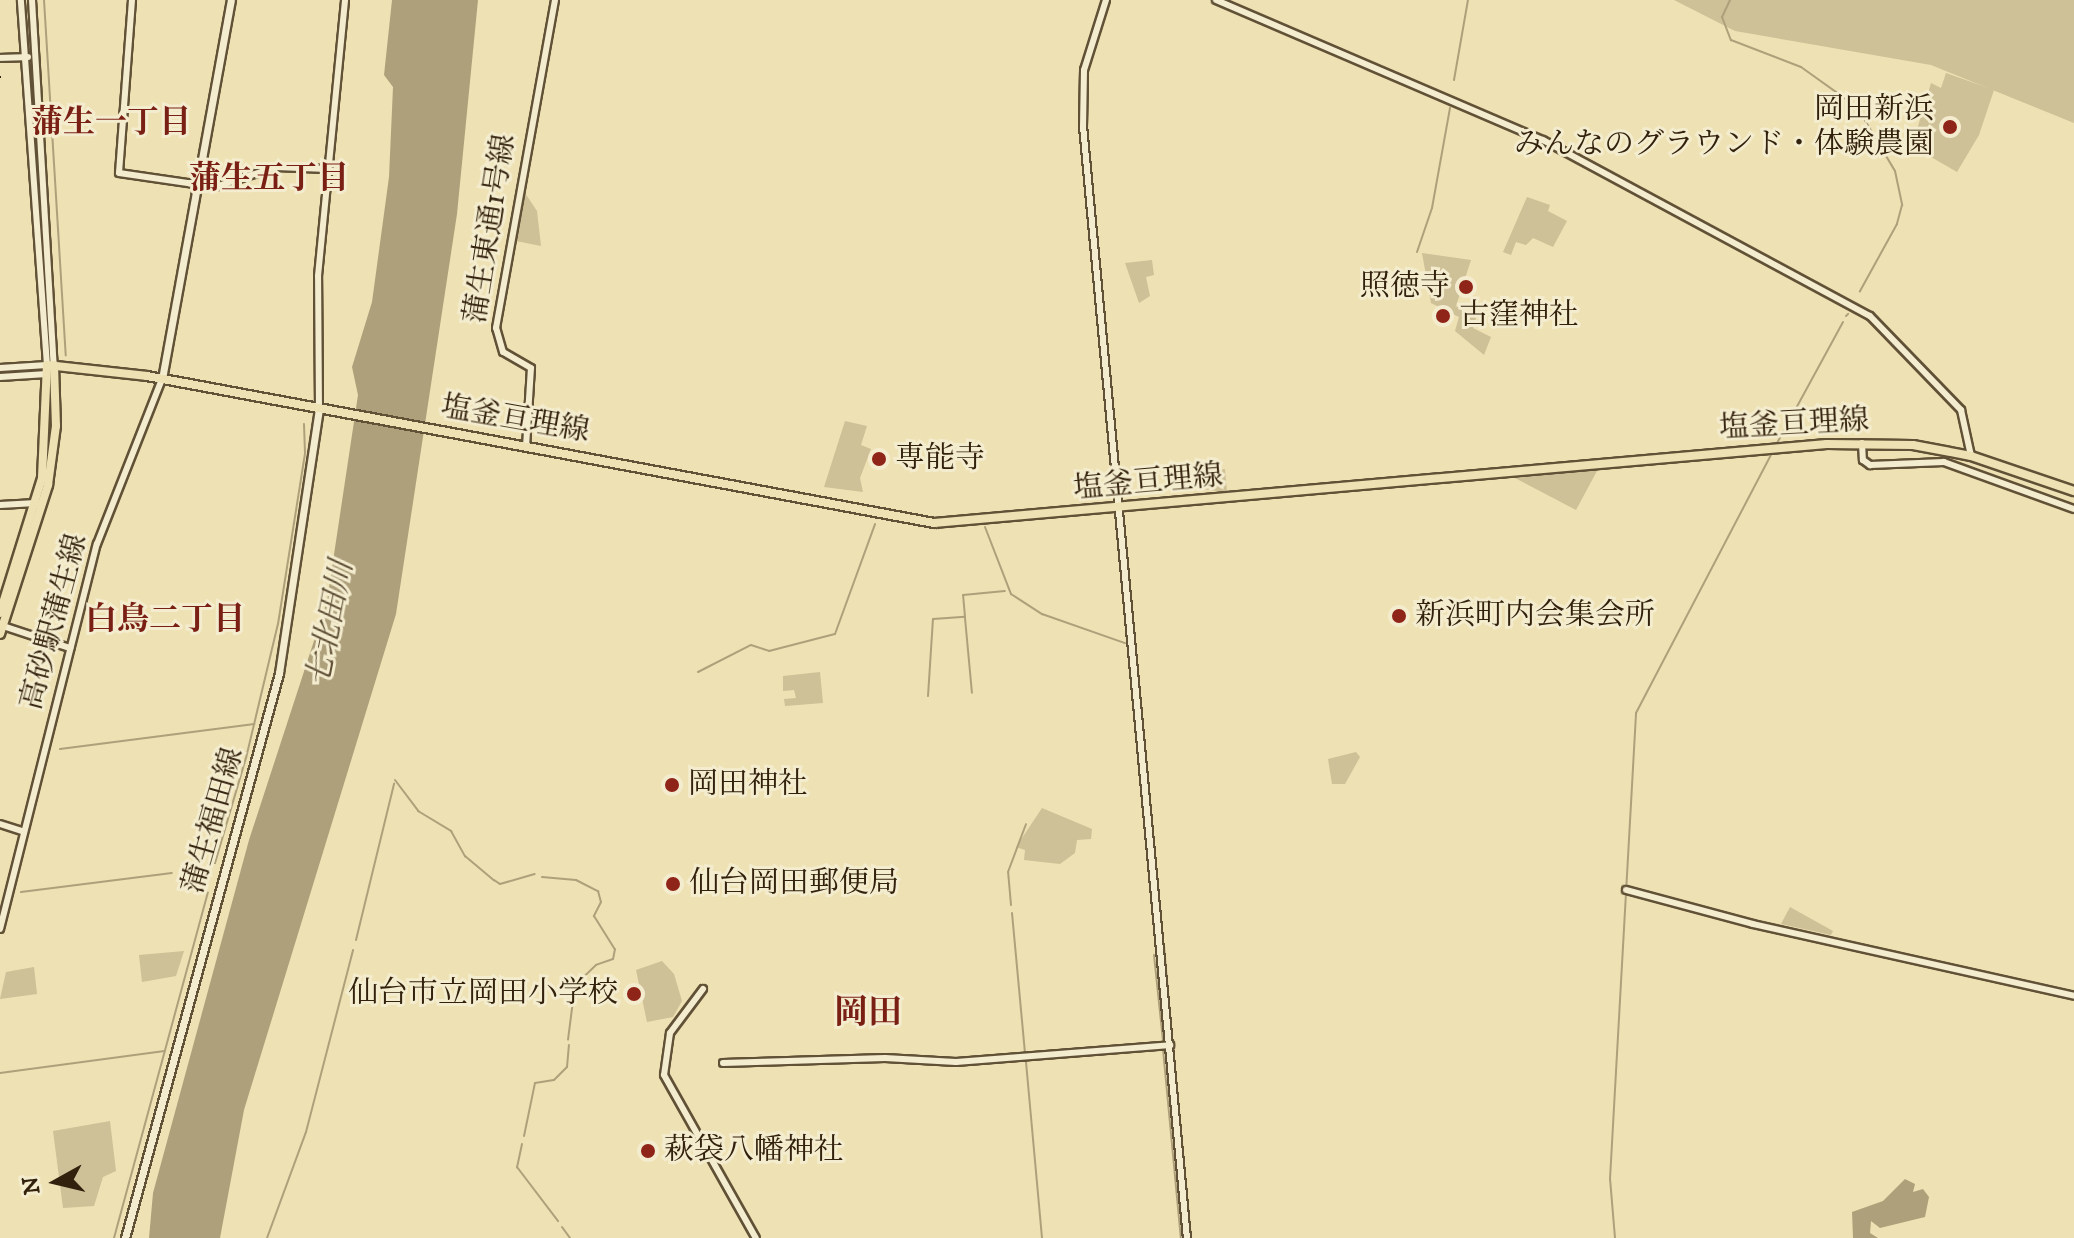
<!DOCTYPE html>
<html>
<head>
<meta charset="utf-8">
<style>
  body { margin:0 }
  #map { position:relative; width:2074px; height:1238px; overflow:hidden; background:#eee1b3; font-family:"IM FELL DW Pica","Noto Serif JP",serif }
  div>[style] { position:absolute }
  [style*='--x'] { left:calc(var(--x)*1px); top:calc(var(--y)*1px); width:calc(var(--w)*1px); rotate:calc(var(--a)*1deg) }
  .green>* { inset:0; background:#cec097 }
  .water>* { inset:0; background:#aea07b }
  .stream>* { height:2px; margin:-1px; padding:0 1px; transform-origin:1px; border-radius:1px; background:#aea07b }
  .roads { filter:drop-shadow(2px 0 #615136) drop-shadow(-2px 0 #615136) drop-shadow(0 2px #615136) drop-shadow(0 -2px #615136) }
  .tertiary>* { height:6px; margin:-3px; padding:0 3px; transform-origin:3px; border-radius:3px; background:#f4ecce }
  .secondary>* { height:7px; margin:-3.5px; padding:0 3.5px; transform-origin:3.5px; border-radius:3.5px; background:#f4ecce }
  .primary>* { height:8px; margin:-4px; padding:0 4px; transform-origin:4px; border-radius:4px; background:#eee1b3 }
  .rail>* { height:2px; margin-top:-1px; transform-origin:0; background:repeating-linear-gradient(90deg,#32210d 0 14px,transparent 0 28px) }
  .dots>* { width:22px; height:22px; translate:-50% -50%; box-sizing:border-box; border:4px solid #f4ecce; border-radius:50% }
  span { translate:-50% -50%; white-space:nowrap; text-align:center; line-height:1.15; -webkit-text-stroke:6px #f4ecce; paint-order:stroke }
  .poi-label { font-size:30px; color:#32210d }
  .right { translate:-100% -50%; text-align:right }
  .left { translate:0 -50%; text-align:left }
  .street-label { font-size:30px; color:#32210d }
  .neighbourhood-label { font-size:32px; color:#7a1f14; font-weight:700 }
  .water-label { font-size:32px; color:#5d4d34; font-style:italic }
  .quarter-label { font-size:34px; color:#7a1f14; font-weight:700 }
  .north { position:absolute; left:16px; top:1142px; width:80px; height:80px; -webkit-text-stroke:6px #f4ecce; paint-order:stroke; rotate:262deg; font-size:22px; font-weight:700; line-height:32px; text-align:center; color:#32210d }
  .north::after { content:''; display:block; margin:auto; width:28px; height:36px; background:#32210d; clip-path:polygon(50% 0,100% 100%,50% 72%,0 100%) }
</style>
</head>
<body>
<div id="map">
  <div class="green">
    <div style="clip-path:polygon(1674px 0,2074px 0,2074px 123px,1931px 65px,1735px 31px)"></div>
    <div style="clip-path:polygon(1946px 73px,1994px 90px,1979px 135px,1957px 172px,1912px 146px,1931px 83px,1941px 88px)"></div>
    <div style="clip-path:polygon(525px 193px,537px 211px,541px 246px,516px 241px)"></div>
    <div style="clip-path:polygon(1527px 197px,1550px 205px,1548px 211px,1567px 221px,1553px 247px,1533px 238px,1526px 245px,1516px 242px,1511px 255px,1503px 252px)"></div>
    <div style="clip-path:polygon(1422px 253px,1471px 260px,1456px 306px,1476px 318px,1473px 328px,1491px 337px,1484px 355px,1455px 331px,1459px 317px,1431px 303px)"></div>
    <div style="clip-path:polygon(1152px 260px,1154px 275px,1146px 277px,1150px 296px,1139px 303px,1125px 263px)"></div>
    <div style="clip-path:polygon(845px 421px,867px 426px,861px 445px,871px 449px,860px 478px,863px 492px,824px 487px)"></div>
    <div style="clip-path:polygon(1225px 469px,1227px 492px,1200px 489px,1194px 473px)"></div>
    <div style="clip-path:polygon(1598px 469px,1576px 510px,1515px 478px,1597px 469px)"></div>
    <div style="clip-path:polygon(820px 672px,823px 703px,785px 706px,784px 699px,796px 698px,794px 690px,783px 691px,783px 676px)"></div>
    <div style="clip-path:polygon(1356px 752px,1360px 757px,1345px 784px,1332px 784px,1328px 759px)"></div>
    <div style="clip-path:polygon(1042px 808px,1092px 829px,1091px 839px,1077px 840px,1075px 853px,1060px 864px,1024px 860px,1025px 850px,1016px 847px)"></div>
    <div style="clip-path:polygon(1790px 907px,1833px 931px,1831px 935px,1781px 924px)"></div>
    <div style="clip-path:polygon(184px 951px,176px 976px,142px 982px,139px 955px)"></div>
    <div style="clip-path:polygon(662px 961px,674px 974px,682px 1001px,673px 1017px,647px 1022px,636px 970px)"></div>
    <div style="clip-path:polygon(34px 967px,37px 994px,0 999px,6px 972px)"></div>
    <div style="clip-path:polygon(110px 1121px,116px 1171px,103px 1177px,94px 1206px,63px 1208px,53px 1131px)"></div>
  </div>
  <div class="water">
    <div style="clip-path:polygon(392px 0,478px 0,457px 214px,396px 614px,244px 1110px,220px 1238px,149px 1238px,153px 1193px,249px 840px,327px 601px,358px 395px,352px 367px,372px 302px,389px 177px,393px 87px,384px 75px)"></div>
    <div style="clip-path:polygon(1905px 1179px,1915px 1184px,1913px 1192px,1923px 1189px,1929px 1197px,1925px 1217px,1880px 1228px,1871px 1221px,1870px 1233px,1878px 1238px,1853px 1238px,1852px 1212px,1883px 1201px)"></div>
  </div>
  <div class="stream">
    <div style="--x:44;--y:0;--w:356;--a:86.5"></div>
    <div style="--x:1730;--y:0;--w:19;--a:115"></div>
    <div style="--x:1722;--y:17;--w:25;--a:69"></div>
    <div style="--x:1731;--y:40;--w:75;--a:21.1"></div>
    <div style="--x:1801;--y:67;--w:69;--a:35.5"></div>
    <div style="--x:1857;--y:107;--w:74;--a:59.3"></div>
    <div style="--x:1895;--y:171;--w:35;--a:78"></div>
    <div style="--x:1902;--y:205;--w:20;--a:105"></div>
    <div style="--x:1897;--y:224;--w:77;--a:118.9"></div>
    <div style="--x:1454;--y:80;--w:81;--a:-80.1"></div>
    <div style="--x:1417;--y:252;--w:46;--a:-71.2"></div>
    <div style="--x:1432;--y:208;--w:102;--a:-79.8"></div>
    <div style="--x:1846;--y:316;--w:3;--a:-45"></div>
    <div style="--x:1776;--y:445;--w:140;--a:-61.4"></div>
    <div style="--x:985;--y:527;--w:72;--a:68.8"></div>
    <div style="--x:1011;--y:594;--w:37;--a:33"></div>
    <div style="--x:1042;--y:614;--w:88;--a:19.3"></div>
    <div style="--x:965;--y:618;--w:75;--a:84.7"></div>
    <div style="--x:698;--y:672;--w:59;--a:-27"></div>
    <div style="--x:751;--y:645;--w:19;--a:18"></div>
    <div style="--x:769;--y:651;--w:68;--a:-14.4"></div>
    <div style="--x:835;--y:634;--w:117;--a:-70"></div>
    <div style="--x:928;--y:696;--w:77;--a:-86.3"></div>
    <div style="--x:933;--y:619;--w:32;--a:-4"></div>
    <div style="--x:965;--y:617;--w:22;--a:-95"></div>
    <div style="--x:963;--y:595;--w:42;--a:-5.4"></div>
    <div style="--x:60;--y:749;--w:196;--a:-7.3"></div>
    <div style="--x:395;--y:780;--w:39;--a:53"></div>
    <div style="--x:418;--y:811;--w:39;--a:31"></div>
    <div style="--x:451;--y:831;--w:29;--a:61"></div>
    <div style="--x:465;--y:856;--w:38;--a:40"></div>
    <div style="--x:494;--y:880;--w:7;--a:34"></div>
    <div style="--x:500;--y:884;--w:36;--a:-16"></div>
    <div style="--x:208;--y:863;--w:7;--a:0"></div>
    <div style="--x:215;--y:863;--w:109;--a:-73.6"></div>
    <div style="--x:246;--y:758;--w:138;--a:-76.6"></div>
    <div style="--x:278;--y:624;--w:173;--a:-81"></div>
    <div style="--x:305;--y:453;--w:29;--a:-92"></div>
    <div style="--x:542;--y:877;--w:34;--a:5"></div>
    <div style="--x:576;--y:880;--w:25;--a:27"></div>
    <div style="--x:598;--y:891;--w:11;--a:75"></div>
    <div style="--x:601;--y:902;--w:16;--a:117"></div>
    <div style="--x:594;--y:916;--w:39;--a:58"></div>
    <div style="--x:615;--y:949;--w:10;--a:101"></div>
    <div style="--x:613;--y:959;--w:18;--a:161"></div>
    <div style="--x:596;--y:965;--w:29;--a:136"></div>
    <div style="--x:575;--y:985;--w:55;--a:97.3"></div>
    <div style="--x:21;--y:892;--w:152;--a:-7.2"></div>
    <div style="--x:1011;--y:905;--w:33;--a:-95"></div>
    <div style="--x:1008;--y:872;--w:51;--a:-69.4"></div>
    <div style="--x:1012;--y:913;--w:141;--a:84.7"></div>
    <div style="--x:356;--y:940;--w:161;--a:-76.3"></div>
    <div style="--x:1164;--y:945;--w:96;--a:85.2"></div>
    <div style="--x:1154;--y:955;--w:86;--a:84"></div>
    <div style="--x:1173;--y:1048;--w:191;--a:84.6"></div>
    <div style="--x:1163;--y:1049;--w:190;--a:84.6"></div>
    <div style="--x:1026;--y:1062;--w:177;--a:84.8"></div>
    <div style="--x:0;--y:1073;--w:166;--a:-7.6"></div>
    <div style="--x:524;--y:1136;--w:54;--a:-78.3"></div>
    <div style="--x:535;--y:1083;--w:19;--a:-9"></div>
    <div style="--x:554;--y:1080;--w:18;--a:-45"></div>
    <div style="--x:567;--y:1067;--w:22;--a:-85"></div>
    <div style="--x:522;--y:1144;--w:24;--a:102"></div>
    <div style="--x:517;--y:1167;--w:68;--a:52.8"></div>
    <div style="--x:562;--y:1227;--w:14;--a:54"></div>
    <div style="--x:114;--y:1238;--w:358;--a:-74.8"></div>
    <div style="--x:267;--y:1238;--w:113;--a:-69.8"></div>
    <div style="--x:306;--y:1132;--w:188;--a:-75.5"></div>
    <div style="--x:1615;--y:1238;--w:59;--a:-94.8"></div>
    <div style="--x:1610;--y:1179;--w:467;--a:-86.8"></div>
    <div style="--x:1636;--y:713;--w:296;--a:-62.4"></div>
  </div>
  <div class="roads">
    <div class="tertiary">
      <div style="--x:32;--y:0;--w:366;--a:86.6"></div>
      <div style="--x:132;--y:0;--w:173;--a:94.3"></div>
      <div style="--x:119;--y:173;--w:97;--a:8.3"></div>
      <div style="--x:215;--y:187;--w:64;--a:-18.2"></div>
      <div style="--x:276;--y:167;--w:51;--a:2.2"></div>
      <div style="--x:1106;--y:0;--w:73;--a:107.4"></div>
      <div style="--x:1084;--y:70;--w:56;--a:91"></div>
      <div style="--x:1083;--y:126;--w:1117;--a:84.66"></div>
      <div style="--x:1216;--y:0;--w:356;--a:23.2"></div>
      <div style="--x:1543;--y:140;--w:371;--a:28.3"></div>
      <div style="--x:1870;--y:316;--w:131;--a:45.9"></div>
      <div style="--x:1961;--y:410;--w:47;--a:77.7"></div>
      <div style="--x:0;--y:58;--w:28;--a:-2"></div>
      <div style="--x:0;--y:368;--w:47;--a:-3.7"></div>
      <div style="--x:47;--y:365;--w:366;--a:-94.1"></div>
      <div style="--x:0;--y:377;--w:47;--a:-3.7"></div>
      <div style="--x:319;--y:410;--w:134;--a:-90.4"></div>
      <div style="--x:318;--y:276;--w:277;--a:-84.4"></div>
      <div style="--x:1862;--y:443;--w:17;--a:87"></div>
      <div style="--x:1863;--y:460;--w:9;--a:36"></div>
      <div style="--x:1870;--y:465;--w:74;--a:-2.3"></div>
      <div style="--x:1944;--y:462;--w:138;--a:19.9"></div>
      <div style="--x:526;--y:447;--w:79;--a:-86.4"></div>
      <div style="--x:531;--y:368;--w:32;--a:-150"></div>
      <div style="--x:503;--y:352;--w:25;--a:-106"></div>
      <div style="--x:496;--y:328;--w:333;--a:-79.8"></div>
      <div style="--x:0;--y:505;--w:36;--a:-3"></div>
      <div style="--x:0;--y:625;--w:74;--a:18.2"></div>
      <div style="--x:0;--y:824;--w:25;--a:18"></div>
      <div style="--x:1626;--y:890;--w:131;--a:15"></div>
      <div style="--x:1753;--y:924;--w:329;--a:12.6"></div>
      <div style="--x:0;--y:929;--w:397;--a:-75.9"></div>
      <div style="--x:97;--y:544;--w:177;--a:-68.5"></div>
      <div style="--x:703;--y:989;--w:55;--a:126.9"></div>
      <div style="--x:670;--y:1033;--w:42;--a:98.1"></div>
      <div style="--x:664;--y:1075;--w:187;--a:60.6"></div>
      <div style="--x:723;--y:1063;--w:162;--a:-1.8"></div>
      <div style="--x:885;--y:1058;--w:71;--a:3.2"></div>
      <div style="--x:956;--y:1062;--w:215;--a:-4.5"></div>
    </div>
    <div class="secondary">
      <div style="--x:162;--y:379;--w:385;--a:-79.7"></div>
      <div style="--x:125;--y:1238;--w:586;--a:-74.75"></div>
      <div style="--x:279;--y:673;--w:266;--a:-81.4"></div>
    </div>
    <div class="primary">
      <div style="--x:0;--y:613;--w:141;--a:-72.7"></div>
      <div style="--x:42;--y:478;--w:113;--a:-87.5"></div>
      <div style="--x:47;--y:365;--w:101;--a:6.3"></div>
      <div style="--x:147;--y:376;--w:801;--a:10.58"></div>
      <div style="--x:934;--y:523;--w:896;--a:-5.06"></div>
      <div style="--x:1827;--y:444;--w:86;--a:0.7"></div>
      <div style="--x:1913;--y:445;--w:59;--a:10.7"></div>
      <div style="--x:1971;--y:456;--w:109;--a:18.8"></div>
      <div style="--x:0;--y:634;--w:157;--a:-72.1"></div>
      <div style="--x:48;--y:485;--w:60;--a:-82.3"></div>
      <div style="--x:56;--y:426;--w:61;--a:-91.9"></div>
    </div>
  </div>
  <div class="rail">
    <div style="--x:0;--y:77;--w:1;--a:0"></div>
  </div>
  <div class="dots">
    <div style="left:1950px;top:127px;background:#8f2418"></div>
    <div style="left:1466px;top:287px;background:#8f2418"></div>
    <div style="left:1443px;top:316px;background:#8f2418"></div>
    <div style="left:879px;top:459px;background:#8f2418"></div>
    <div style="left:1399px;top:616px;background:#8f2418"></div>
    <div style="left:672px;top:785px;background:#8f2418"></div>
    <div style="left:673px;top:884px;background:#8f2418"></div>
    <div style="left:634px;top:994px;background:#8f2418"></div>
    <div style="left:648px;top:1151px;background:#8f2418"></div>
  </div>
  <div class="poi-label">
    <span class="right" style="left:1934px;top:127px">岡田新浜<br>みんなのグラウンド・体験農園</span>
    <span class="right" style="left:1450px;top:287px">照徳寺</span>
    <span class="left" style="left:1459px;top:316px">古窪神社</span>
    <span class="left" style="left:895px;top:459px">専能寺</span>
    <span class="left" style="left:1415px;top:616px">新浜町内会集会所</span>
    <span class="left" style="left:688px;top:785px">岡田神社</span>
    <span class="left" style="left:689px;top:884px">仙台岡田郵便局</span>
    <span class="right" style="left:618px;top:994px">仙台市立岡田小学校</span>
    <span class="left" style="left:664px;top:1151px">萩袋八幡神社</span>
  </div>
  <div class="street-label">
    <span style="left:491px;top:229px;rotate:-81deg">蒲生東通1号線</span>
    <span style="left:515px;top:420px;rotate:10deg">塩釜亘理線</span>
    <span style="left:1794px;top:425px;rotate:-3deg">塩釜亘理線</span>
    <span style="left:1148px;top:483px;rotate:-5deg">塩釜亘理線</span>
    <span style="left:55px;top:622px;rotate:-75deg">高砂駅蒲生線</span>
    <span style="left:214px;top:821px;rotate:-74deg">蒲生福田線</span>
  </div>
  <div class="neighbourhood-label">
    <span style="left:111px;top:123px">蒲生一丁目</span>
    <span style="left:269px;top:179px">蒲生五丁目</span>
    <span style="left:165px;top:620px">白鳥二丁目</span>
  </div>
  <div class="water-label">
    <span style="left:331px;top:624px;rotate:-79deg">七北田川</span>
  </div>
  <div class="quarter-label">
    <span style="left:868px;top:1014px">岡田</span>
  </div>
  <div class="north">N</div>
</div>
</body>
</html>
